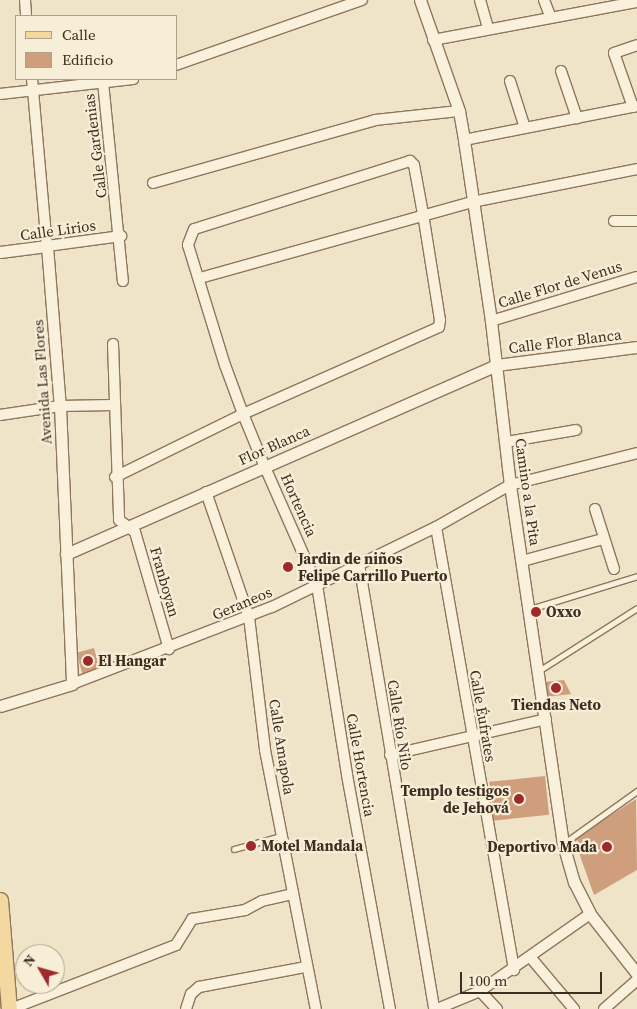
<!DOCTYPE html>
<html>
<head>
<meta charset="utf-8">
<style>
  body { margin:0 }
  #map { position:relative; width:637px; height:1009px; overflow:hidden; background:#f0e4c8; font-family:"Source Serif 4",serif }
  div>[style] { position:absolute }
  [style*='--x'] { left:calc(var(--x)*1px); top:calc(var(--y)*1px); width:calc(var(--w)*1px); rotate:calc(var(--a)*1deg) }
  .building>* { inset:0; background:#cf9f7d; transform-origin:0 0 }
  .roads { filter:drop-shadow(1px 0 #8d765c) drop-shadow(-1px 0 #8d765c) drop-shadow(0 1px #8d765c) drop-shadow(0 -1px #8d765c) }
  .service>* { height:5px; margin:-2.5px; padding:0 2.5px; transform-origin:2.5px; border-radius:2.5px; background:#faf1dc }
  .minor>* { height:10px; margin:-5px; padding:0 5px; transform-origin:5px; border-radius:5px; background:#faf1dc }
  .tertiary>* { height:11px; margin:-5.5px; padding:0 5.5px; transform-origin:5.5px; border-radius:5.5px; background:#faf1dc }
  .primary>* { height:15px; margin:-7.5px; padding:0 7.5px; transform-origin:7.5px; border-radius:7.5px; background:#f3d9a0 }
  .dots>* { width:14px; height:14px; translate:-50% -50%; box-sizing:border-box; border:2px solid #f7eed8; border-radius:50% }
  span { translate:-50% -50%; white-space:nowrap; text-align:center; line-height:1.15; -webkit-text-stroke:4.5px #f7eed8; paint-order:stroke }
  .street-label { font-size:15px; color:#3d2e20 }
  .poi-label { font-size:15px; color:#3d2e20; font-weight:700 }
  .left { translate:0 -50%; text-align:left }
  .right { translate:-100% -50%; text-align:right }
  .legend { position:absolute; left:15px; top:15px; width:162px; height:65px; box-sizing:border-box; background:#f7eed8; border:1px solid #ada18e; margin:0; padding:6px 9px; list-style:none; font-size:15px; color:#3d2e20 }
  .legend li { display:flex; align-items:center; gap:10px; height:25px }
  .legend b { width:25px; border:1px solid #ada18e }
  .north { position:absolute; left:15px; top:944px; width:50px; height:50px; box-sizing:border-box; background:#f7eed8; border:1px solid #ada18e; border-radius:50%; rotate:308deg; font-size:14px; font-weight:700; line-height:20px; text-align:center; color:#3d2e20 }
  .north::after { content:''; display:block; margin:auto; width:18px; height:22px; background:#9e2a2b; clip-path:polygon(50% 0,100% 100%,50% 72%,0 100%) }
  .scale { position:absolute; left:460px; top:972px; width:142px; height:22px; box-sizing:border-box; border:2px solid #3d2e20; border-top:0; padding-left:6px; font-size:15px; line-height:18px; white-space:nowrap; color:#3d2e20; -webkit-text-stroke:4px #f7eed8; paint-order:stroke }
</style>
</head>
<body>
<div id="map">
  <div class="building">
    <div style="clip-path:polygon(539px 608px,540px 614px,533px 616px,532px 610px)"></div>
    <div style="left:94px;top:648px;width:24px;height:18px;rotate:75deg"></div>
    <div style="clip-path:polygon(564px 680px,571px 694px,546px 697px,543px 682px)"></div>
    <div style="left:545px;top:776px;width:39px;height:56px;rotate:84deg"></div>
    <div style="clip-path:polygon(636px 799px,637px 870px,594px 895px,574px 839px)"></div>
  </div>
  <div class="roads">
    <div class="service">
      <div style="--x:530;--y:609;--w:112;--a:-17.1"></div>
      <div style="--x:540;--y:670;--w:115;--a:-32.6"></div>
      <div style="--x:564;--y:843;--w:90;--a:-35.5"></div>
      <div style="--x:234;--y:849;--w:49;--a:-15.5"></div>
    </div>
    <div class="minor">
      <div style="--x:25;--y:0;--w:16;--a:86"></div>
      <div style="--x:480;--y:0;--w:29;--a:74"></div>
      <div style="--x:544;--y:0;--w:17;--a:69"></div>
      <div style="--x:433;--y:40;--w:208;--a:-10.6"></div>
      <div style="--x:176;--y:65;--w:197;--a:-19.3"></div>
      <div style="--x:561;--y:71;--w:50;--a:71.2"></div>
      <div style="--x:32;--y:79;--w:168;--a:84.9"></div>
      <div style="--x:47;--y:246;--w:75;--a:-7.7"></div>
      <div style="--x:510;--y:81;--w:49;--a:72.3"></div>
      <div style="--x:103;--y:82;--w:200;--a:84.3"></div>
      <div style="--x:0;--y:94;--w:134;--a:-6.4"></div>
      <div style="--x:633;--y:107;--w:57;--a:-109.4"></div>
      <div style="--x:614;--y:53;--w:24;--a:-19"></div>
      <div style="--x:464;--y:140;--w:176;--a:-11.1"></div>
      <div style="--x:153;--y:183;--w:231;--a:-15.8"></div>
      <div style="--x:375;--y:120;--w:84;--a:-6.1"></div>
      <div style="--x:614;--y:221;--w:23;--a:0"></div>
      <div style="--x:200;--y:278;--w:282;--a:-15.6"></div>
      <div style="--x:472;--y:202;--w:168;--a:-11.3"></div>
      <div style="--x:491;--y:321;--w:152;--a:-16.8"></div>
      <div style="--x:113;--y:344;--w:176;--a:88"></div>
      <div style="--x:119;--y:520;--w:20;--a:37"></div>
      <div style="--x:135;--y:532;--w:122;--a:73.8"></div>
      <div style="--x:0;--y:415;--w:61;--a:-8.5"></div>
      <div style="--x:60;--y:406;--w:53;--a:-1.1"></div>
      <div style="--x:506;--y:442;--w:71;--a:-9.7"></div>
      <div style="--x:115;--y:477;--w:143;--a:-26.2"></div>
      <div style="--x:243;--y:414;--w:214;--a:-23.9"></div>
      <div style="--x:439;--y:327;--w:7;--a:-82"></div>
      <div style="--x:440;--y:320;--w:107;--a:-99.1"></div>
      <div style="--x:423;--y:214;--w:50;--a:-100.4"></div>
      <div style="--x:414;--y:165;--w:6;--a:-135"></div>
      <div style="--x:410;--y:161;--w:226;--a:162.5"></div>
      <div style="--x:194;--y:229;--w:17;--a:111"></div>
      <div style="--x:188;--y:245;--w:126;--a:72.9"></div>
      <div style="--x:225;--y:365;--w:52;--a:69.8"></div>
      <div style="--x:243;--y:414;--w:55;--a:67.6"></div>
      <div style="--x:264;--y:465;--w:131;--a:66.2"></div>
      <div style="--x:317;--y:585;--w:192;--a:81"></div>
      <div style="--x:347;--y:775;--w:238;--a:79.6"></div>
      <div style="--x:206;--y:492;--w:132;--a:71"></div>
      <div style="--x:249;--y:617;--w:134;--a:83.1"></div>
      <div style="--x:265;--y:750;--w:264;--a:78.9"></div>
      <div style="--x:595;--y:509;--w:63;--a:72.4"></div>
      <div style="--x:436;--y:527;--w:450;--a:80"></div>
      <div style="--x:522;--y:561;--w:84;--a:-15.2"></div>
      <div style="--x:359;--y:564;--w:451;--a:80.4"></div>
      <div style="--x:72;--y:684;--w:214;--a:-21.1"></div>
      <div style="--x:272;--y:607;--w:182;--a:-26"></div>
      <div style="--x:436;--y:527;--w:85;--a:-29.6"></div>
      <div style="--x:510;--y:485;--w:131;--a:-14.1"></div>
      <div style="--x:390;--y:755;--w:160;--a:-13"></div>
      <div style="--x:531;--y:958;--w:67;--a:49.9"></div>
      <div style="--x:480;--y:991;--w:25;--a:47"></div>
      <div style="--x:11;--y:1009;--w:177;--a:-21.2"></div>
      <div style="--x:176;--y:945;--w:31;--a:-58"></div>
      <div style="--x:192;--y:919;--w:54;--a:-9.6"></div>
      <div style="--x:245;--y:910;--w:19;--a:-28"></div>
      <div style="--x:262;--y:901;--w:32;--a:-13"></div>
      <div style="--x:186;--y:1009;--w:16;--a:-72"></div>
      <div style="--x:191;--y:994;--w:11;--a:-41"></div>
      <div style="--x:199;--y:987;--w:109;--a:-10.6"></div>
      <div style="--x:437;--y:1009;--w:47;--a:-22.7"></div>
      <div style="--x:480;--y:991;--w:134;--a:-35"></div>
      <div style="--x:604;--y:1009;--w:44;--a:-41.3"></div>
    </div>
    <div class="tertiary">
      <div style="--x:420;--y:0;--w:118;--a:70.6"></div>
      <div style="--x:459;--y:111;--w:29;--a:80"></div>
      <div style="--x:464;--y:140;--w:183;--a:81.5"></div>
      <div style="--x:491;--y:321;--w:165;--a:83.4"></div>
      <div style="--x:510;--y:485;--w:363;--a:81.6"></div>
      <div style="--x:563;--y:844;--w:40;--a:74"></div>
      <div style="--x:574;--y:882;--w:36;--a:63"></div>
      <div style="--x:590;--y:914;--w:76;--a:51.9"></div>
      <div style="--x:0;--y:252;--w:47;--a:-7.3"></div>
      <div style="--x:47;--y:246;--w:161;--a:85.4"></div>
      <div style="--x:60;--y:406;--w:278;--a:87.5"></div>
      <div style="--x:72;--y:684;--w:75;--a:163"></div>
      <div style="--x:66;--y:554;--w:470;--a:-23.7"></div>
      <div style="--x:496;--y:365;--w:142;--a:-7.3"></div>
    </div>
    <div class="primary">
      <div style="--x:0;--y:900;--w:109;--a:85.3"></div>
    </div>
  </div>
  <div class="dots">
    <div style="left:288px;top:567px;background:#9e2a2b"></div>
    <div style="left:536px;top:612px;background:#9e2a2b"></div>
    <div style="left:88px;top:661px;background:#9e2a2b"></div>
    <div style="left:556px;top:688px;background:#9e2a2b"></div>
    <div style="left:519px;top:799px;background:#9e2a2b"></div>
    <div style="left:251px;top:846px;background:#9e2a2b"></div>
    <div style="left:607px;top:847px;background:#9e2a2b"></div>
  </div>
  <div class="street-label">
    <span style="left:95px;top:146px;rotate:-97deg">Calle Gardenias</span>
    <span style="left:58px;top:230px;rotate:-8deg">Calle Lirios</span>
    <span style="left:560px;top:284px;rotate:-17deg">Calle Flor de Venus</span>
    <span style="left:565px;top:341px;rotate:-7deg">Calle Flor Blanca</span>
    <span style="left:42px;top:382px;rotate:-94deg">Avenida Las Flores</span>
    <span style="left:274px;top:445px;rotate:-24deg">Flor Blanca</span>
    <span style="left:528px;top:492px;rotate:82deg">Camino a la Pita</span>
    <span style="left:299px;top:505px;rotate:66deg">Hortencia</span>
    <span style="left:165px;top:582px;rotate:74deg">Franboyan</span>
    <span style="left:242px;top:603px;rotate:-23deg">Geraneos</span>
    <span style="left:483px;top:716px;rotate:80deg">Calle Éufrates</span>
    <span style="left:400px;top:725px;rotate:81deg">Calle Río Nilo</span>
    <span style="left:282px;top:747px;rotate:81deg">Calle Amapola</span>
    <span style="left:361px;top:765px;rotate:80deg">Calle Hortencia</span>
  </div>
  <div class="poi-label">
    <span class="left" style="left:298px;top:567px">Jardin de niños<br>Felipe Carrillo Puerto</span>
    <span class="left" style="left:546px;top:612px">Oxxo</span>
    <span class="left" style="left:98px;top:661px">El Hangar</span>
    <span style="left:556px;top:705px">Tiendas Neto</span>
    <span class="right" style="left:509px;top:799px">Templo testigos<br>de Jehová</span>
    <span class="left" style="left:261px;top:846px">Motel Mandala</span>
    <span class="right" style="left:597px;top:847px">Deportivo Mada</span>
  </div>
  <ul class="legend">
  <li><b style="height:6px;background:#f3d9a0"></b>Calle</li>
  <li><b style="height:14px;background:#cf9f7d"></b>Edificio</li>
  </ul>
  <div class="north">N</div>
  <div class="scale">100 m</div>
</div>
</body>
</html>
